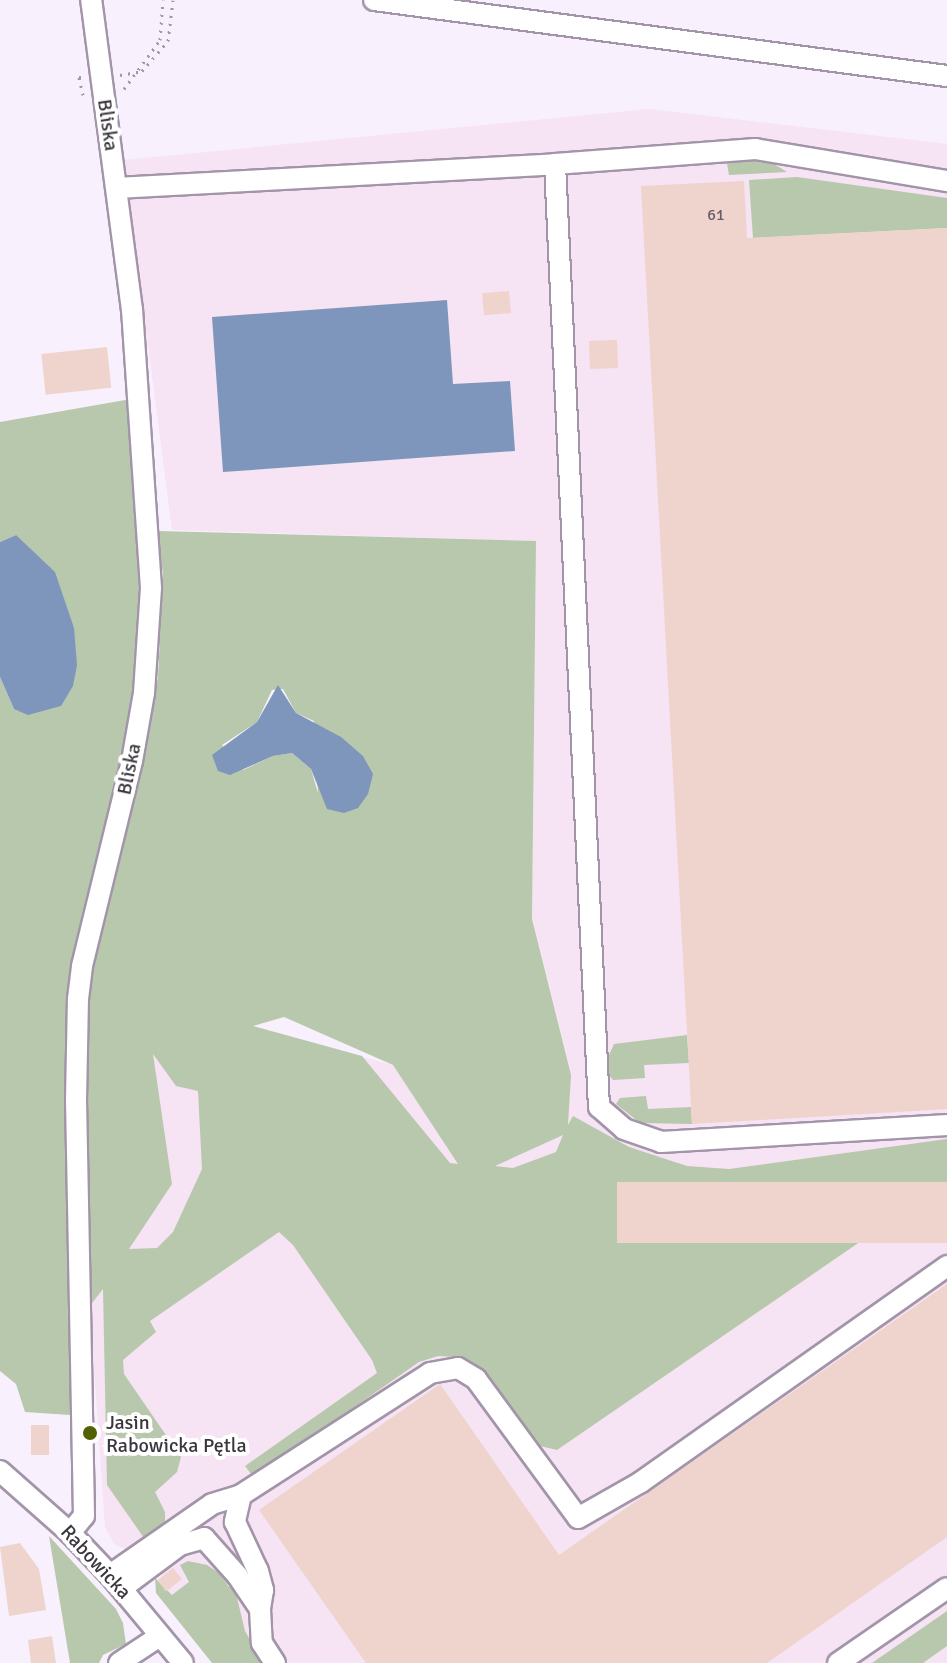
<!DOCTYPE html>
<html>
<head>
<meta charset="utf-8">
<style>
  body { margin:0 }
  #map { position:relative; width:947px; height:1663px; overflow:hidden; background:#f8f0fd; font-family:Signika,sans-serif }
  div>[style] { position:absolute }
  [style*='--x'] { left:calc(var(--x)*1px); top:calc(var(--y)*1px); width:calc(var(--w)*1px); rotate:calc(var(--a)*1deg) }
  .industrial>* { inset:0; background:#f6e3f3 }
  .green>* { inset:0; background:#b8c8ac }
  .water>* { inset:0; background:#7e96bc }
  .building>* { inset:0; background:#efd3cd; transform-origin:0 0 }
  .path>* { height:3px; margin-top:-1.5px; transform-origin:0; background:repeating-linear-gradient(90deg,#9f98a3 0 2px,transparent 0 8px) }
  .roads { filter:drop-shadow(2px 0 #a395a9) drop-shadow(-2px 0 #a395a9) drop-shadow(0 2px #a395a9) drop-shadow(0 -2px #a395a9) }
  .minor>* { height:20px; margin:-10px; padding:0 10px; transform-origin:10px; border-radius:10px; background:#fff }
  .dots>* { width:22px; height:22px; translate:-50% -50%; box-sizing:border-box; border:4px solid #fff; border-radius:50% }
  span { translate:-50% -50%; white-space:nowrap; text-align:center; line-height:1.15; -webkit-text-stroke:8px #fff; paint-order:stroke }
  .number-label { font-size:16px; color:#685d62 }
  .number-label span { -webkit-text-stroke-width:0 }
  .street-label { font-size:20px; color:#3b363e }
  .poi-label { font-size:20px; color:#3b363e }
  .left { translate:0 -50%; text-align:left }
</style>
</head>
<body>
<div id="map">
  <div class="industrial">
    <div style="clip-path:polygon(649px 109px,947px 144px,947px 1663px,217px 1663px,157px 1580px,163px 1575px,142px 1544px,130px 1551px,114px 1544px,105px 1527px,87px 1267px,156px 1001px,566px 1112px,571px 1075px,532px 919px,536px 541px,172px 530px,124px 160px)"></div>
  </div>
  <div class="green">
    <div style="clip-path:polygon(752px 161px,774px 164px,787px 172px,729px 175px,727px 163px)"></div>
    <div style="clip-path:polygon(797px 177px,947px 198px,947px 228px,753px 238px,749px 180px)"></div>
    <div style="clip-path:polygon(evenodd,131px 399px,141px 648px,107px 834px,72px 966px,89px 975px,158px 677px,163px 576px,158px 531px,536px 541px,532px 919px,571px 1075px,568px 1125px,573px 1116px,629px 1147px,687px 1166px,729px 1169px,947px 1139px,947px 1182px,557px 1450px,536px 1445px,476px 1367px,457px 1357px,438px 1356px,419px 1362px,274px 1463px,251px 1474px,245px 1466px,377px 1373px,372px 1360px,293px 1245px,279px 1232px,150px 1321px,156px 1332px,123px 1360px,124px 1374px,181px 1457px,177px 1472px,155px 1492px,165px 1512px,165px 1526px,157px 1533px,154px 1530px,144px 1538px,107px 1485px,103px 1289px,76px 1324px,70px 1415px,25px 1412px,16px 1384px,0 1371px,0 677px,14px 709px,16px 535px,0 542px,0 422px,131px 399px,283px 689px,296px 713px,314px 721px,318px 793px,311px 769px,292px 753px,273px 756px,243px 770px,222px 745px,257px 722px,272px 690px,283px 689px,131px 399px,284px 1017px,393px 1065px,458px 1164px,450px 1163px,362px 1056px,253px 1026px,284px 1017px,131px 399px,153px 1054px,176px 1086px,198px 1091px,202px 1169px,173px 1232px,157px 1248px,129px 1249px,172px 1184px,153px 1054px,131px 399px,563px 1135px,556px 1152px,513px 1168px,495px 1166px,563px 1135px)"></div>
    <div style="clip-path:polygon(687px 1035px,689px 1063px,644px 1065px,645px 1078px,613px 1080px,609px 1075px,609px 1055px,614px 1044px)"></div>
    <div style="clip-path:polygon(646px 1096px,648px 1109px,691px 1107px,692px 1124px,640px 1123px,616px 1104px,620px 1098px)"></div>
    <div style="clip-path:polygon(49px 1536px,116px 1609px,123px 1623px,126px 1644px,103px 1655px,99px 1663px,70px 1663px)"></div>
    <div style="clip-path:polygon(188px 1561px,207px 1565px,219px 1573px,229px 1587px,234px 1585px,245px 1631px,263px 1663px,212px 1663px,156px 1593px,155px 1578px,172px 1595px,189px 1582px,180px 1565px)"></div>
    <div style="clip-path:polygon(947px 1611px,947px 1646px,923px 1663px,872px 1663px)"></div>
  </div>
  <div class="water">
    <div style="clip-path:polygon(447px 300px,453px 384px,510px 381px,515px 451px,223px 472px,212px 317px)"></div>
    <div style="clip-path:polygon(16px 535px,55px 572px,74px 628px,77px 665px,73px 686px,61px 706px,28px 715px,14px 709px,0 677px,0 542px)"></div>
    <div style="clip-path:polygon(278px 685px,296px 713px,341px 737px,363px 756px,373px 774px,368px 794px,358px 808px,344px 813px,327px 809px,311px 769px,292px 753px,273px 756px,230px 775px,218px 771px,212px 755px,257px 722px)"></div>
  </div>
  <div class="building">
    <div style="clip-path:polygon(744px 181px,747px 238px,947px 228px,947px 1109px,692px 1124px,641px 186px)"></div>
    <div style="left:509px;top:291px;width:22px;height:27px;rotate:85deg"></div>
    <div style="left:617px;top:340px;width:28px;height:28px;rotate:88deg"></div>
    <div style="left:107px;top:347px;width:41px;height:66px;rotate:84deg"></div>
    <div style="left:947px;top:1182px;width:61px;height:330px;rotate:90deg"></div>
    <div style="clip-path:polygon(947px 1284px,947px 1537px,767px 1663px,366px 1663px,259px 1510px,440px 1384px,559px 1555px)"></div>
    <div style="left:31px;top:1425px;width:18px;height:30px"></div>
    <div style="clip-path:polygon(20px 1543px,39px 1569px,46px 1610px,9px 1616px,0 1547px)"></div>
    <div style="left:173px;top:1568px;width:14px;height:20px;rotate:51deg"></div>
    <div style="clip-path:polygon(52px 1636px,56px 1663px,31px 1663px,28px 1640px)"></div>
  </div>
  <div class="path">
    <div style="--x:120;--y:75;--w:22;--a:-10"></div>
    <div style="--x:142;--y:71;--w:40;--a:-49"></div>
    <div style="--x:168;--y:41;--w:41;--a:-83"></div>
    <div style="--x:124;--y:89;--w:61;--a:-53.7"></div>
    <div style="--x:160;--y:40;--w:40;--a:-85.7"></div>
    <div style="--x:83;--y:95;--w:18;--a:-103"></div>
    <div style="--x:79;--y:77;--w:5;--a:0"></div>
  </div>
  <div class="roads">
    <div class="minor">
      <div style="--x:374;--y:0;--w:578;--a:7.56"></div>
      <div style="--x:555;--y:164;--w:944;--a:87.33"></div>
      <div style="--x:599;--y:1107;--w:33;--a:41"></div>
      <div style="--x:624;--y:1129;--w:39;--a:19"></div>
      <div style="--x:661;--y:1142;--w:287;--a:-3.4"></div>
      <div style="--x:117;--y:188;--w:439;--a:-3.1"></div>
      <div style="--x:555;--y:164;--w:201;--a:-4.3"></div>
      <div style="--x:755;--y:149;--w:195;--a:9.5"></div>
      <div style="--x:0;--y:1471;--w:94;--a:41.5"></div>
      <div style="--x:70;--y:1533;--w:58;--a:46.4"></div>
      <div style="--x:110;--y:1575;--w:114;--a:50.3"></div>
      <div style="--x:241;--y:1495;--w:28;--a:103"></div>
      <div style="--x:235;--y:1522;--w:54;--a:64.9"></div>
      <div style="--x:258;--y:1571;--w:20;--a:75"></div>
      <div style="--x:263;--y:1590;--w:19;--a:99"></div>
      <div style="--x:70;--y:1533;--w:22;--a:-51"></div>
      <div style="--x:84;--y:1516;--w:415;--a:-91.1"></div>
      <div style="--x:76;--y:1101;--w:102;--a:-88.9"></div>
      <div style="--x:78;--y:999;--w:33;--a:-83"></div>
      <div style="--x:82;--y:966;--w:211;--a:-76.3"></div>
      <div style="--x:132;--y:761;--w:69;--a:-80"></div>
      <div style="--x:144;--y:693;--w:105;--a:-86.2"></div>
      <div style="--x:151;--y:588;--w:279;--a:-93.9"></div>
      <div style="--x:132;--y:310;--w:313;--a:-97.5"></div>
      <div style="--x:110;--y:1575;--w:124;--a:-34.8"></div>
      <div style="--x:212;--y:1504;--w:30;--a:-17"></div>
      <div style="--x:241;--y:1495;--w:225;--a:-32.8"></div>
      <div style="--x:430;--y:1373;--w:28;--a:-10"></div>
      <div style="--x:458;--y:1368;--w:21;--a:31"></div>
      <div style="--x:476;--y:1379;--w:172;--a:53.7"></div>
      <div style="--x:578;--y:1518;--w:73;--a:-29.7"></div>
      <div style="--x:641;--y:1482;--w:375;--a:-35.2"></div>
      <div style="--x:122;--y:1588;--w:72;--a:-36.6"></div>
      <div style="--x:180;--y:1545;--w:25;--a:-16"></div>
      <div style="--x:204;--y:1538;--w:50;--a:48.3"></div>
      <div style="--x:237;--y:1575;--w:41;--a:55.9"></div>
      <div style="--x:260;--y:1609;--w:34;--a:87"></div>
      <div style="--x:262;--y:1643;--w:24;--a:57"></div>
      <div style="--x:119;--y:1663;--w:49;--a:-33.4"></div>
      <div style="--x:838;--y:1663;--w:132;--a:-34.5"></div>
    </div>
  </div>
  <div class="dots">
    <div style="left:90px;top:1433px;background:#516103"></div>
  </div>
  <div class="number-label">
    <span style="left:716px;top:215px">61</span>
  </div>
  <div class="street-label">
    <span style="left:108px;top:125px;rotate:82deg">Bliska</span>
    <span style="left:129px;top:769px;rotate:-78deg">Bliska</span>
    <span style="left:96px;top:1562px;rotate:47deg">Rabowicka</span>
  </div>
  <div class="poi-label">
    <span class="left" style="left:106px;top:1434px">Jasin<br>Rabowicka Pętla</span>
  </div>
</div>
</body>
</html>
